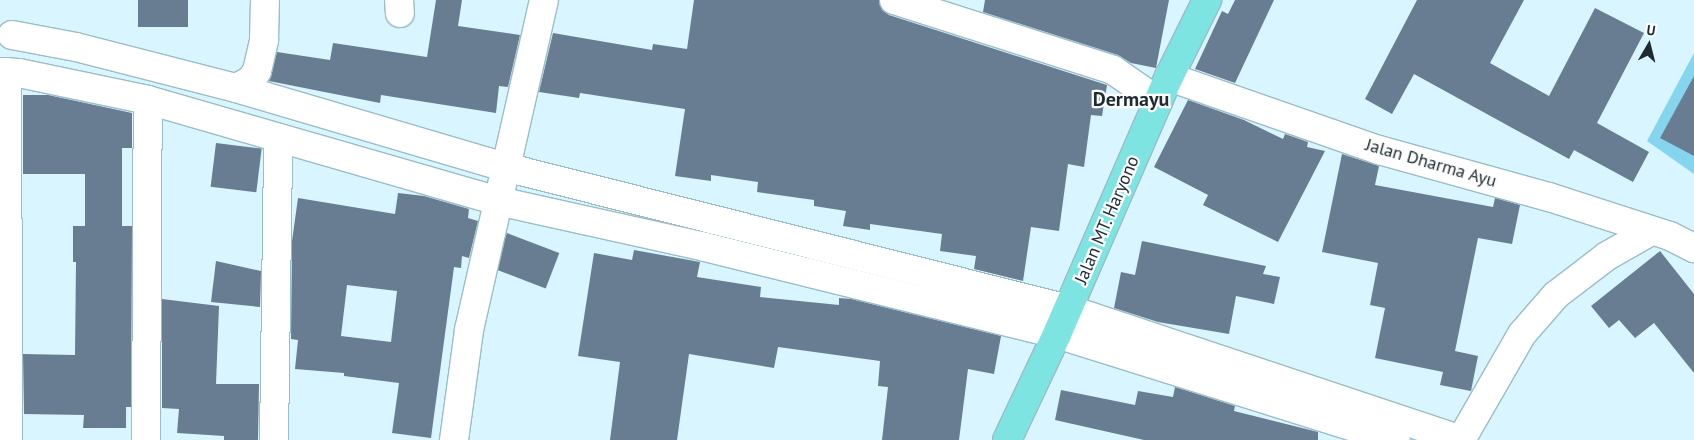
<!DOCTYPE html>
<html>
<head>
<meta charset="utf-8">
<style>
  body { margin:0 }
  #map { position:relative; width:1694px; height:440px; overflow:hidden; background:#d9f5ff; font-family:"PT Sans",sans-serif }
  div>[style] { position:absolute }
  [style*='--x'] { left:calc(var(--x)*1px); top:calc(var(--y)*1px); width:calc(var(--w)*1px); rotate:calc(var(--a)*1deg) }
  .green>* { inset:0; background:#86d5ee }
  .building>* { inset:0; background:#687d92; transform-origin:0 0 }
  .roads { filter:drop-shadow(1px 0 #9abdc8) drop-shadow(-1px 0 #9abdc8) drop-shadow(0 1px #9abdc8) drop-shadow(0 -1px #9abdc8) }
  .minor>* { height:28px; margin:-14px; padding:0 14px; transform-origin:14px; border-radius:14px; background:#fff }
  .major>* { height:28px; margin:-14px; padding:0 14px; transform-origin:14px; border-radius:14px; background:#7de4e2 }
  span { translate:-50% -50%; white-space:nowrap; text-align:center; line-height:1.15; -webkit-text-stroke:4.5px #fdfdfd; paint-order:stroke }
  .street-label { font-size:18px; color:#1e2b30 }
  .quarter-label { font-size:20px; color:#1e2b30; font-weight:700 }
  .north { position:absolute; left:1624px; top:20px; width:50px; height:50px; -webkit-text-stroke:4px #fdfdfd; paint-order:stroke; rotate:8deg; font-size:14px; font-weight:700; line-height:20px; text-align:center; color:#1e2b30 }
  .north::after { content:''; display:block; margin:auto; width:18px; height:22px; background:#1e2b30; clip-path:polygon(50% 0,100% 100%,50% 72%,0 100%) }
</style>
</head>
<body>
<div id="map">
  <div class="green">
    <div style="clip-path:polygon(1694px 53px,1694px 174px,1647px 141px)"></div>
  </div>
  <div class="building">
    <div style="left:138px;top:0;width:50px;height:27px"></div>
    <div style="clip-path:polygon(436px 0,462px 0,458px 26px,520px 35px,508px 87px,499px 86px,496px 113px,381px 95px,380px 103px,269px 81px,277px 52px,330px 60px,333px 43px,427px 57px)"></div>
    <div style="clip-path:polygon(694px 0,879px 0,882px 10px,889px 15px,1107px 85px,1102px 116px,1091px 115px,1084px 167px,1068px 164px,1059px 231px,1031px 227px,1023px 281px,974px 269px,976px 256px,940px 251px,942px 234px,870px 224px,870px 230px,843px 226px,846px 211px,814px 206px,814px 200px,757px 192px,758px 182px,711px 175px,711px 181px,675px 176px,685px 109px,580px 93px,579px 98px,539px 92px,553px 33px,652px 50px,653px 44px,687px 49px)"></div>
    <div style="clip-path:polygon(985px 0,1169px 0,1156px 68px,1131px 63px,1118px 55px,983px 12px)"></div>
    <div style="clip-path:polygon(1235px 0,1274px 0,1235px 83px,1195px 69px,1222px 11px,1228px 14px)"></div>
    <div style="clip-path:polygon(1417px 0,1524px 0,1490px 63px,1549px 96px,1595px 8px,1644px 33px,1597px 123px,1649px 152px,1633px 182px,1574px 150px,1569px 159px,1414px 74px,1392px 114px,1365px 99px)"></div>
    <div style="clip-path:polygon(1694px 76px,1694px 156px,1660px 138px)"></div>
    <div style="clip-path:polygon(23px 95px,48px 95px,132px 113px,132px 148px,122px 148px,122px 226px,132px 226px,131px 407px,126px 407px,126px 428px,83px 428px,84px 415px,24px 414px,23px 354px,75px 355px,76px 262px,73px 262px,73px 226px,85px 226px,85px 174px,23px 174px)"></div>
    <div style="clip-path:polygon(1188px 100px,1244px 120px,1283px 139px,1285px 134px,1308px 142px,1307px 147px,1325px 151px,1278px 242px,1203px 205px,1208px 195px,1154px 167px)"></div>
    <div style="left:216px;top:143px;width:46px;height:44px;rotate:7deg"></div>
    <div style="clip-path:polygon(1342px 154px,1379px 166px,1375px 185px,1493px 207px,1495px 198px,1520px 205px,1512px 244px,1478px 238px,1455px 351px,1478px 356px,1471px 391px,1440px 385px,1443px 372px,1375px 358px,1385px 308px,1370px 305px,1378px 263px,1322px 252px)"></div>
    <div style="clip-path:polygon(evenodd,398px 193px,424px 196px,469px 209px,468px 218px,478px 221px,469px 258px,462px 256px,461px 268px,454px 267px,431px 438px,392px 433px,399px 383px,344px 376px,344px 373px,295px 369px,298px 340px,291px 339px,292px 241px,298px 198px,395px 214px,398px 193px,347px 285px,397px 291px,391px 342px,341px 336px,347px 285px)"></div>
    <div style="left:507px;top:233px;width:56px;height:38px;rotate:21deg"></div>
    <div style="clip-path:polygon(1142px 241px,1266px 266px,1263px 274px,1280px 277px,1274px 304px,1236px 296px,1229px 334px,1158px 322px,1114px 308px,1121px 272px,1135px 275px)"></div>
    <div style="clip-path:polygon(634px 250px,700px 262px,697px 277px,761px 287px,760px 297px,839px 305px,839px 298px,851px 299px,1001px 336px,994px 374px,968px 369px,959px 440px,882px 440px,888px 387px,878px 386px,880px 361px,778px 347px,774px 368px,689px 354px,677px 440px,610px 440px,620px 362px,578px 356px,594px 253px,632px 260px)"></div>
    <div style="clip-path:polygon(1660px 251px,1694px 294px,1694px 373px,1654px 323px,1635px 338px,1619px 320px,1609px 328px,1591px 306px)"></div>
    <div style="clip-path:polygon(216px 261px,261px 271px,260px 307px,211px 302px)"></div>
    <div style="clip-path:polygon(162px 299px,219px 306px,216px 384px,259px 384px,258px 440px,224px 440px,224px 436px,177px 433px,179px 409px,162px 408px)"></div>
    <div style="clip-path:polygon(1175px 387px,1235px 406px,1234px 411px,1318px 432px,1318px 440px,1144px 440px,1055px 420px,1061px 390px,1135px 405px,1138px 391px,1173px 397px)"></div>
  </div>
  <div class="roads">
    <div class="minor">
      <div style="--x:399;--y:0;--w:13;--a:86"></div>
      <div style="--x:894;--y:0;--w:230;--a:17.7"></div>
      <div style="--x:1113;--y:70;--w:55;--a:34.6"></div>
      <div style="--x:12;--y:35;--w:65;--a:10.6"></div>
      <div style="--x:76;--y:47;--w:165;--a:14.4"></div>
      <div style="--x:236;--y:88;--w:16;--a:-27"></div>
      <div style="--x:250;--y:81;--w:12;--a:-55"></div>
      <div style="--x:257;--y:71;--w:32;--a:-77"></div>
      <div style="--x:264;--y:40;--w:40;--a:-88.6"></div>
      <div style="--x:0;--y:72;--w:19;--a:3"></div>
      <div style="--x:19;--y:73;--w:132;--a:11.8"></div>
      <div style="--x:148;--y:100;--w:364;--a:16.1"></div>
      <div style="--x:498;--y:201;--w:212;--a:12.5"></div>
      <div style="--x:705;--y:247;--w:363;--a:13.9"></div>
      <div style="--x:1057;--y:334;--w:355;--a:17.4"></div>
      <div style="--x:7;--y:72;--w:368;--a:89.8"></div>
      <div style="--x:1169;--y:77;--w:222;--a:19.2"></div>
      <div style="--x:1379;--y:150;--w:176;--a:15.5"></div>
      <div style="--x:1549;--y:197;--w:127;--a:17.9"></div>
      <div style="--x:1670;--y:236;--w:27;--a:27"></div>
      <div style="--x:236;--y:88;--w:280;--a:16.4"></div>
      <div style="--x:505;--y:167;--w:581;--a:14.16"></div>
      <div style="--x:1068;--y:309;--w:414;--a:18.4"></div>
      <div style="--x:146;--y:440;--w:340;--a:-89.7"></div>
      <div style="--x:274;--y:440;--w:302;--a:-89.2"></div>
      <div style="--x:454;--y:440;--w:111;--a:-82.2"></div>
      <div style="--x:469;--y:330;--w:338;--a:-77.2"></div>
      <div style="--x:1461;--y:440;--w:122;--a:-60.1"></div>
      <div style="--x:1522;--y:334;--w:52;--a:-48.9"></div>
      <div style="--x:1556;--y:295;--w:64;--a:-37.4"></div>
      <div style="--x:1607;--y:256;--w:51;--a:-29.6"></div>
    </div>
    <div class="major">
      <div style="--x:1007;--y:440;--w:117;--a:-64.7"></div>
      <div style="--x:1057;--y:334;--w:280;--a:-66.5"></div>
      <div style="--x:1169;--y:77;--w:86;--a:-63.7"></div>
    </div>
  </div>
  <div class="street-label">
    <span style="left:1431px;top:163px;rotate:16deg">Jalan Dharma Ayu</span>
    <span style="left:1107px;top:220px;rotate:-67deg">Jalan MT. Haryono</span>
  </div>
  <div class="quarter-label">
    <span style="left:1131px;top:99px">Dermayu</span>
  </div>
  <div class="north">U</div>
</div>
</body>
</html>
